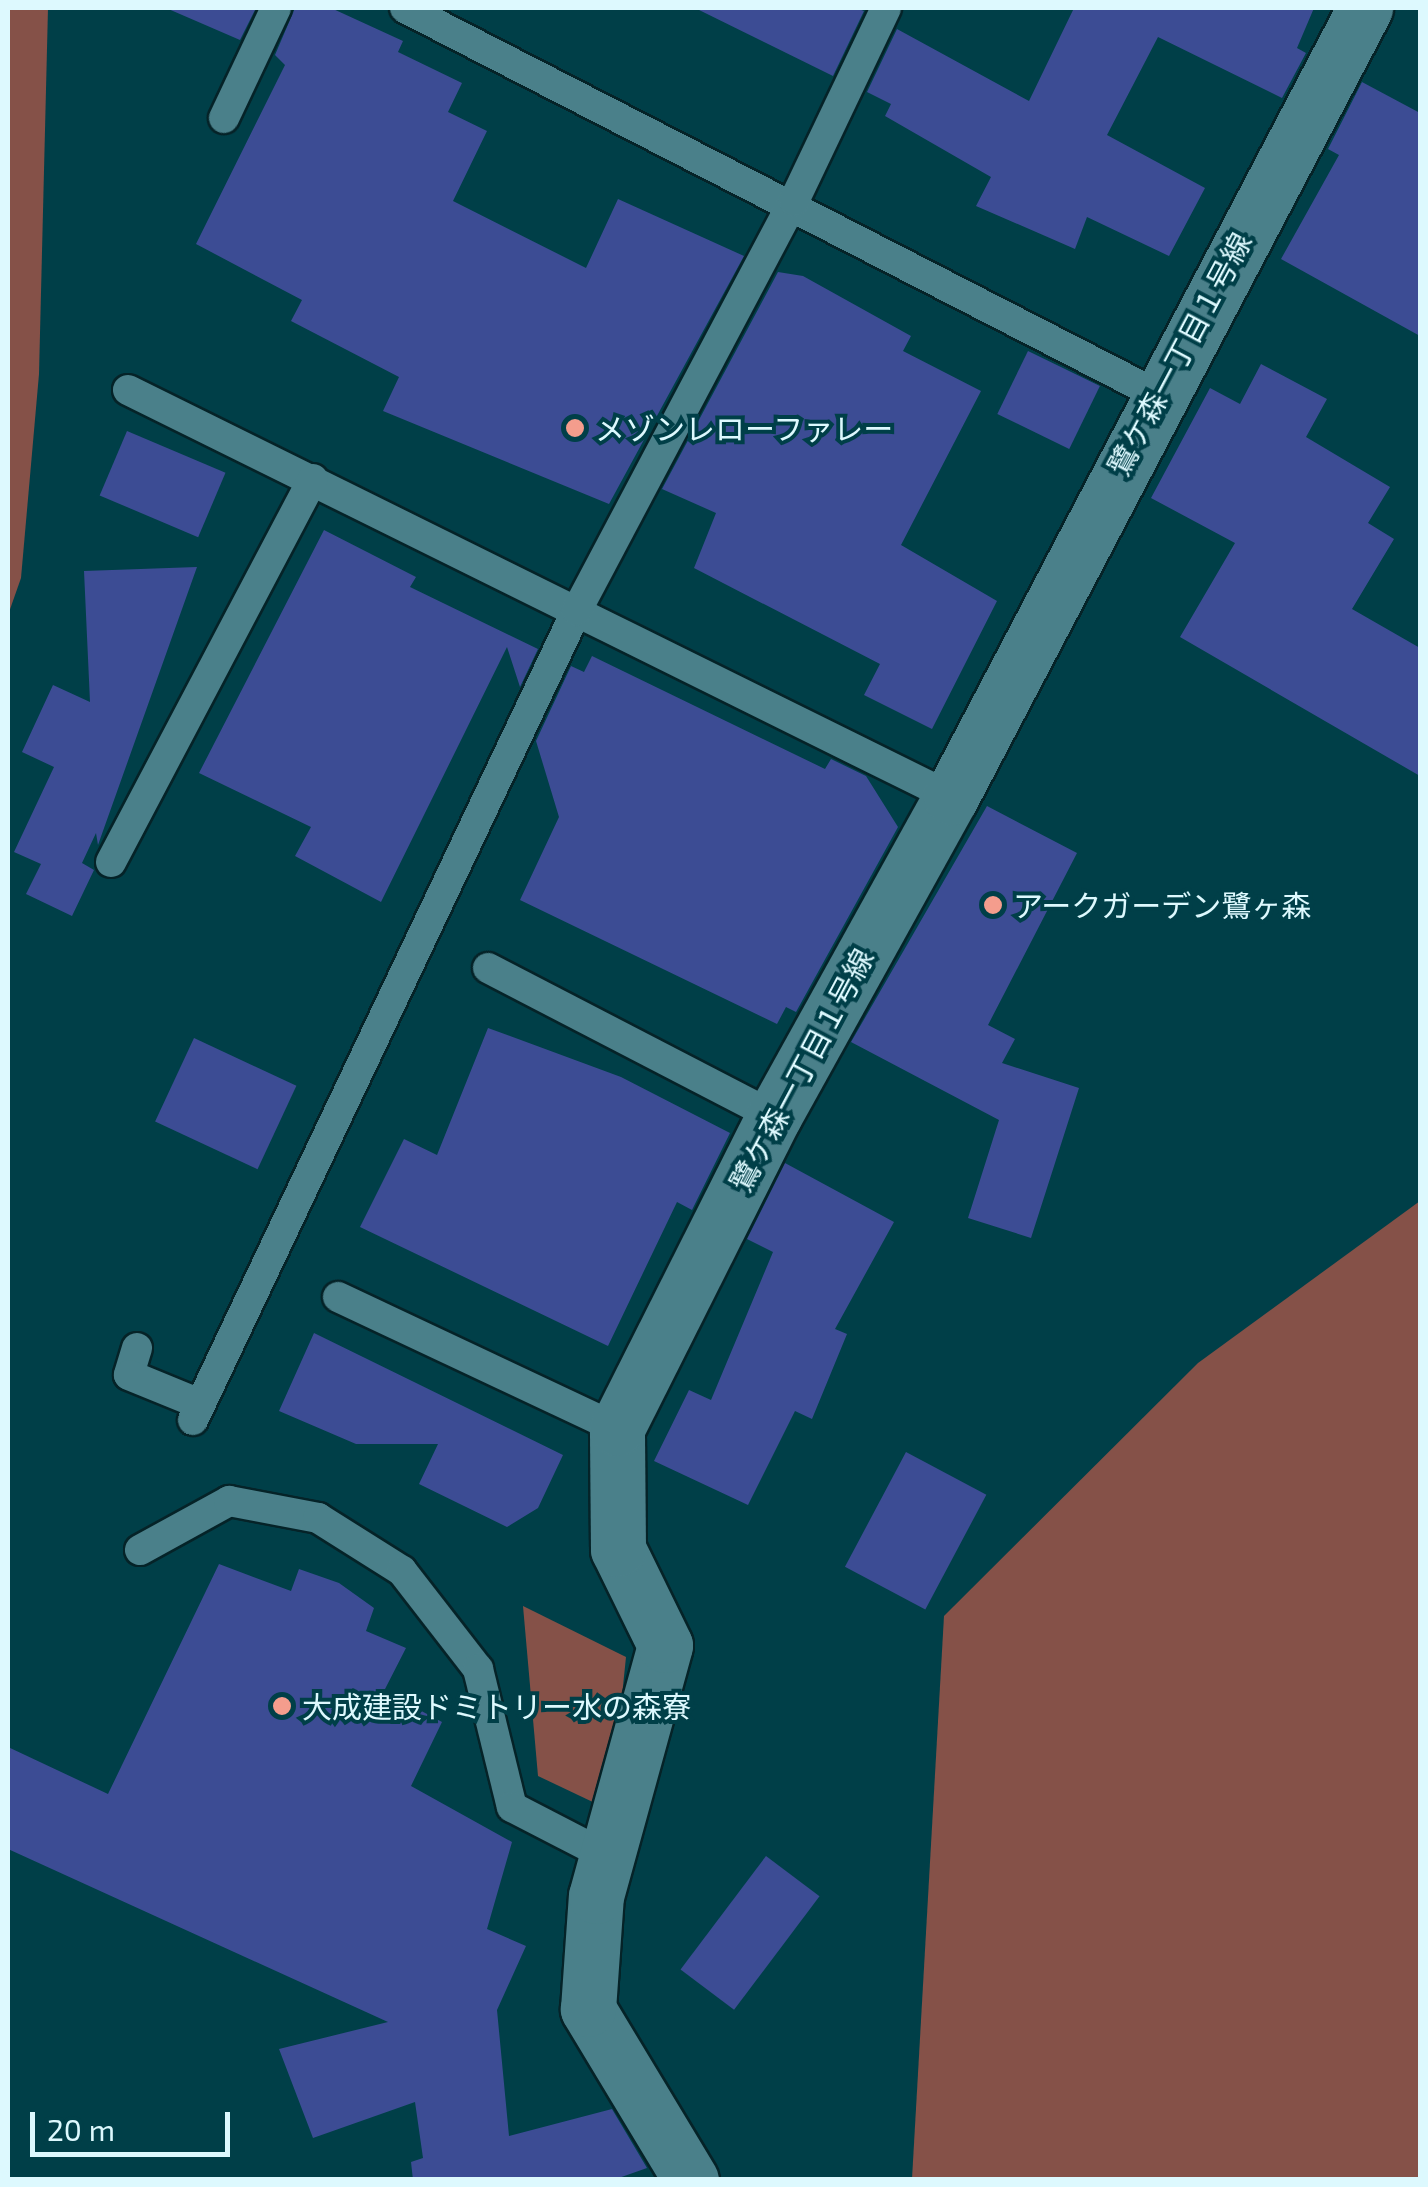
<!DOCTYPE html>
<html>
<head>
<meta charset="utf-8">
<style>
  body { margin:0 }
  #map { position:relative; width:1428px; height:2187px; overflow:hidden; background:#003f48; font-family:"Exo 2","Noto Sans JP",sans-serif }
  div>[style] { position:absolute }
  [style*='--x'] { left:calc(var(--x)*1px); top:calc(var(--y)*1px); width:calc(var(--w)*1px); rotate:calc(var(--a)*1deg) }
  .green>* { inset:0; background:#855148 }
  .building>* { inset:0; background:#3c4c94; transform-origin:0 0 }
  .roads { filter:drop-shadow(2px 0 #052328) drop-shadow(-2px 0 #052328) drop-shadow(0 2px #052328) drop-shadow(0 -2px #052328) }
  .lane>* { height:30px; margin:-15px; padding:0 15px; transform-origin:15px; border-radius:15px; background:#4a808a }
  .street>* { height:55px; margin:-27.5px; padding:0 27.5px; transform-origin:27.5px; border-radius:27.5px; background:#4a808a }
  .dots>* { width:28px; height:28px; translate:-50% -50%; box-sizing:border-box; border:5px solid #003f48; border-radius:50% }
  span { translate:-50% -50%; white-space:nowrap; text-align:center; line-height:1.15; -webkit-text-stroke:8px #003f48; paint-order:stroke }
  .street-label { font-size:30px; color:#ddf9fe }
  .poi-label { font-size:30px; color:#ddf9fe }
  .left { translate:0 -50%; text-align:left }
  .frame { position:absolute; inset:0; border:10px solid #ddf9fe; pointer-events:none }
  .scale { position:absolute; left:30px; top:2112px; width:200px; height:45px; box-sizing:border-box; border:5px solid #ddf9fe; border-top:0; padding-left:12px; font-size:30px; line-height:35px; white-space:nowrap; color:#ddf9fe; -webkit-text-stroke:8px #003f48; paint-order:stroke }
</style>
</head>
<body>
<div id="map">
  <div class="green">
    <div style="clip-path:polygon(8px 8px,48px 8px,39px 374px,21px 578px,8px 615px)"></div>
    <div style="clip-path:polygon(1420px 1201px,1420px 2179px,912px 2179px,944px 1616px,1198px 1363px)"></div>
    <div style="clip-path:polygon(523px 1606px,626px 1657px,619px 1725px,597px 1804px,538px 1776px)"></div>
  </div>
  <div class="building">
    <div style="clip-path:polygon(166px 8px,256px 8px,240px 40px)"></div>
    <div style="clip-path:polygon(295px 8px,331px 8px,403px 41px,398px 52px,462px 83px,448px 112px,487px 131px,453px 201px,586px 268px,618px 199px,744px 256px,609px 504px,383px 411px,399px 377px,291px 321px,302px 300px,196px 244px,285px 65px,275px 55px)"></div>
    <div style="clip-path:polygon(695px 8px,856px 8px,864px 11px,833px 76px)"></div>
    <div style="clip-path:polygon(1074px 8px,1314px 8px,1297px 48px,1306px 53px,1282px 98px,1158px 37px,1107px 135px,1205px 188px,1169px 256px,1087px 217px,1075px 249px,976px 206px,991px 177px,885px 116px,891px 104px,867px 92px,897px 29px,1029px 101px)"></div>
    <div style="clip-path:polygon(1362px 82px,1420px 113px,1420px 336px,1281px 259px,1339px 155px,1328px 149px)"></div>
    <div style="clip-path:polygon(778px 272px,803px 276px,911px 336px,903px 351px,981px 391px,901px 545px,997px 601px,932px 729px,864px 695px,880px 664px,694px 568px,716px 513px,662px 489px)"></div>
    <div style="left:1028px;top:351px;width:80px;height:70px;rotate:26deg"></div>
    <div style="clip-path:polygon(1261px 364px,1327px 399px,1306px 437px,1390px 487px,1368px 523px,1394px 539px,1352px 609px,1420px 648px,1420px 776px,1180px 637px,1235px 543px,1151px 498px,1210px 388px,1240px 404px)"></div>
    <div style="left:127px;top:431px;width:107px;height:70px;rotate:23deg"></div>
    <div style="clip-path:polygon(324px 530px,416px 577px,410px 587px,538px 649px,520px 687px,507px 647px,381px 902px,295px 856px,311px 827px,199px 773px)"></div>
    <div style="clip-path:polygon(197px 567px,98px 845px,96px 833px,82px 863px,94px 870px,72px 916px,26px 894px,41px 864px,14px 852px,54px 767px,22px 752px,53px 685px,90px 702px,84px 571px)"></div>
    <div style="clip-path:polygon(592px 656px,825px 769px,831px 759px,866px 776px,898px 827px,796px 1012px,786px 1007px,777px 1024px,520px 900px,559px 817px,536px 741px,571px 666px,584px 672px)"></div>
    <div style="clip-path:polygon(987px 806px,1077px 853px,988px 1025px,1015px 1039px,1002px 1063px,1079px 1088px,1031px 1238px,968px 1218px,999px 1120px,851px 1042px)"></div>
    <div style="clip-path:polygon(488px 1028px,621px 1077px,730px 1133px,692px 1210px,677px 1202px,608px 1346px,360px 1227px,404px 1139px,437px 1155px)"></div>
    <div style="left:194px;top:1038px;width:113px;height:92px;rotate:25deg"></div>
    <div style="clip-path:polygon(785px 1163px,894px 1222px,835px 1329px,847px 1334px,812px 1419px,795px 1411px,748px 1505px,654px 1461px,689px 1390px,711px 1400px,773px 1252px,747px 1239px)"></div>
    <div style="clip-path:polygon(314px 1333px,563px 1455px,538px 1508px,507px 1527px,419px 1484px,438px 1444px,356px 1444px,279px 1411px)"></div>
    <div style="left:906px;top:1452px;width:91px;height:130px;rotate:28deg"></div>
    <div style="clip-path:polygon(219px 1564px,291px 1591px,299px 1569px,339px 1583px,374px 1608px,366px 1631px,406px 1648px,384px 1691px,442px 1722px,411px 1786px,512px 1842px,487px 1929px,526px 1946px,497px 2010px,509px 2136px,612px 2109px,647px 2168px,613px 2180px,413px 2180px,411px 2162px,423px 2158px,415px 2102px,313px 2138px,279px 2049px,388px 2022px,8px 1849px,8px 1747px,108px 1794px)"></div>
    <div style="left:766px;top:1856px;width:67px;height:142px;rotate:37deg"></div>
  </div>
  <div class="roads">
    <div class="lane">
      <div style="--x:405;--y:8;--w:844;--a:27.2"></div>
      <div style="--x:224;--y:118;--w:122;--a:-64.7"></div>
      <div style="--x:128;--y:390;--w:918;--a:26.31"></div>
      <div style="--x:111;--y:862;--w:433;--a:-62.2"></div>
      <div style="--x:488;--y:968;--w:322;--a:27.4"></div>
      <div style="--x:338;--y:1297;--w:308;--a:25.2"></div>
      <div style="--x:137;--y:1348;--w:28;--a:107"></div>
      <div style="--x:129;--y:1375;--w:77;--a:22.2"></div>
      <div style="--x:193;--y:1420;--w:896;--a:-64.64"></div>
      <div style="--x:577;--y:610;--w:463;--a:-62.1"></div>
      <div style="--x:794;--y:201;--w:214;--a:-64.5"></div>
      <div style="--x:140;--y:1550;--w:102;--a:-28.8"></div>
      <div style="--x:229;--y:1501;--w:91;--a:10.8"></div>
      <div style="--x:318;--y:1518;--w:99;--a:32.2"></div>
      <div style="--x:402;--y:1571;--w:124;--a:52.2"></div>
      <div style="--x:478;--y:1669;--w:142;--a:76.2"></div>
      <div style="--x:512;--y:1807;--w:107;--a:27.3"></div>
    </div>
    <div class="street">
      <div style="--x:691;--y:2180;--w:200;--a:-121.1"></div>
      <div style="--x:588;--y:2009;--w:113;--a:-86"></div>
      <div style="--x:596;--y:1896;--w:260;--a:-74.6"></div>
      <div style="--x:665;--y:1645;--w:107;--a:-116.1"></div>
      <div style="--x:618;--y:1549;--w:121;--a:-90.5"></div>
      <div style="--x:617;--y:1428;--w:349;--a:-63.3"></div>
      <div style="--x:774;--y:1116;--w:365;--a:-61"></div>
      <div style="--x:951;--y:797;--w:891;--a:-62.31"></div>
    </div>
  </div>
  <div class="dots">
    <div style="left:575px;top:428px;background:#f49d8d"></div>
    <div style="left:993px;top:905px;background:#f49d8d"></div>
    <div style="left:282px;top:1706px;background:#f49d8d"></div>
  </div>
  <div class="street-label">
    <span style="left:1179px;top:354px;rotate:-62deg">鷺ケ森一丁目１号線</span>
    <span style="left:801px;top:1070px;rotate:-62deg">鷺ケ森一丁目１号線</span>
  </div>
  <div class="poi-label">
    <span class="left" style="left:595px;top:428px">メゾンレローファレー</span>
    <span class="left" style="left:1013px;top:905px">アークガーデン鷺ヶ森</span>
    <span class="left" style="left:302px;top:1706px">大成建設ドミトリー水の森寮</span>
  </div>
  <div class="frame"></div>
  <div class="scale">20 m</div>
</div>
</body>
</html>
